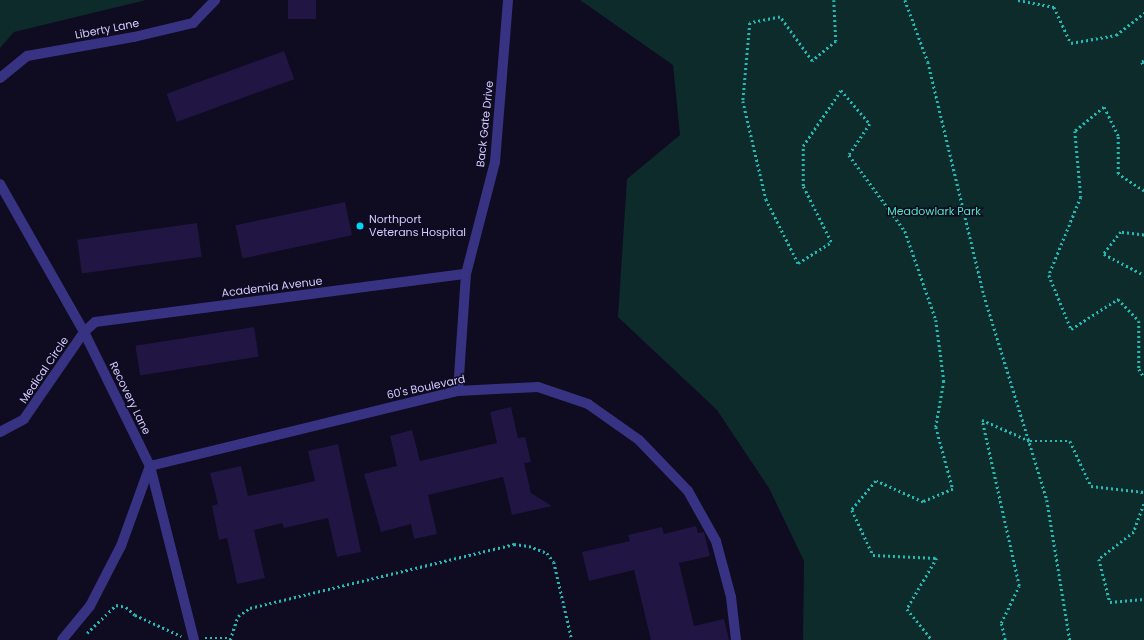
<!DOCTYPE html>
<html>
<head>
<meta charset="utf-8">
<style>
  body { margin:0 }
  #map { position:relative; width:1144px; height:640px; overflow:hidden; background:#0f0b20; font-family:Poppins,sans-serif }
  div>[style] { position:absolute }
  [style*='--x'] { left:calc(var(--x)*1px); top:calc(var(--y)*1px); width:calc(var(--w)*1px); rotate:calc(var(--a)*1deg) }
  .green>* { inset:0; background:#0d2b2b }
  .building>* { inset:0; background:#201543; transform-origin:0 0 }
  .path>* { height:2.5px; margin-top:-1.25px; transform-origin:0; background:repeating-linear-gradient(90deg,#23bab5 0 2px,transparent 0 5px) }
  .minor>* { height:10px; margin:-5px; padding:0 5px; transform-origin:5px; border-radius:5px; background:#383283 }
  .dots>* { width:11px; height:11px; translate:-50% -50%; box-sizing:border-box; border:2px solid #0f0b20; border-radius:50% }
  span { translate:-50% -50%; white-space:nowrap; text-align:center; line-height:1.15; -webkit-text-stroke:3px #0f0b20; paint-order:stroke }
  .street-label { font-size:11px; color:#d2caff }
  .park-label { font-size:11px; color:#4de8c6 }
  .poi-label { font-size:11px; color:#d2caff }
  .left { translate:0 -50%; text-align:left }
</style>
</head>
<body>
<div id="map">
  <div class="green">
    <div style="clip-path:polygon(0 0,146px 0,14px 32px,0 48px)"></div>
    <div style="clip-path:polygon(580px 0,1144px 0,1144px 640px,803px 640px,804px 561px,769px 488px,717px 410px,618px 317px,627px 179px,680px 135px,673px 65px)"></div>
  </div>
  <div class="building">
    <div style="left:288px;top:0;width:28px;height:19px"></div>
    <div style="left:284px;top:51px;width:30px;height:125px;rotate:70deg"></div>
    <div style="left:345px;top:202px;width:34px;height:112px;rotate:78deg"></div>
    <div style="left:197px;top:223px;width:34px;height:121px;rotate:82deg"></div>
    <div style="left:254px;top:327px;width:30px;height:120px;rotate:81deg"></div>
    <div style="clip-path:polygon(511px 407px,518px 438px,525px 437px,531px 462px,524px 463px,531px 493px,552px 506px,512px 515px,503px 477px,428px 495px,437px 534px,414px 539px,411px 524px,381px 532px,364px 474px,397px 466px,390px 436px,412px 430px,420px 461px,497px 443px,490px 412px)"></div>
    <div style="clip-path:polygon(338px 444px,361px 552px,337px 557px,328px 518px,284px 528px,282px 523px,254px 530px,265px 578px,237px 584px,227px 538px,219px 540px,212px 506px,218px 504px,210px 473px,241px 466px,248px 496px,315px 481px,308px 451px)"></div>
    <div style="clip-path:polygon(696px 526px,698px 533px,704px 532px,710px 556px,679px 563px,694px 626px,724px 619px,729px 640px,651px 640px,634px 570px,589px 581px,582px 552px,630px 541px,628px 535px,662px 527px,664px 534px)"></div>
  </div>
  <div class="path">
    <div style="--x:834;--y:0;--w:41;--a:87.2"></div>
    <div style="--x:836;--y:41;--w:31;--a:140"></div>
    <div style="--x:812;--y:61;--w:54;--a:-126"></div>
    <div style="--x:780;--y:17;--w:31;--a:169"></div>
    <div style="--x:750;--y:23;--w:78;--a:95.1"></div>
    <div style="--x:743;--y:101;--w:101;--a:76.8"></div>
    <div style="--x:766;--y:199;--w:72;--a:63.4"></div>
    <div style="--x:798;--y:263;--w:39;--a:-32"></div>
    <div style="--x:831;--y:242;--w:63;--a:-116.6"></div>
    <div style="--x:803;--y:186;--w:40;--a:-90"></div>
    <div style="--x:803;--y:146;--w:68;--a:-55.8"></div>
    <div style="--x:841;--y:90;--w:45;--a:49.5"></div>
    <div style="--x:870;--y:124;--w:37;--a:124"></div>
    <div style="--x:849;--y:155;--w:94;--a:53.6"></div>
    <div style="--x:905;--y:231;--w:94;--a:70.8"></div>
    <div style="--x:936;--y:320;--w:62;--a:82.5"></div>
    <div style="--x:944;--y:381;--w:47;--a:99.9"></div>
    <div style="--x:936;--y:427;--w:64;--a:74.7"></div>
    <div style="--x:953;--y:489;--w:33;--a:157"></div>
    <div style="--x:923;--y:502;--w:51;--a:-155.9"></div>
    <div style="--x:876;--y:481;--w:38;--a:130"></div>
    <div style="--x:852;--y:510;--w:50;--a:65"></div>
    <div style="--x:873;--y:555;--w:64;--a:2.7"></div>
    <div style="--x:937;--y:558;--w:59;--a:120.5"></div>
    <div style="--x:907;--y:609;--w:40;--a:51"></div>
    <div style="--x:905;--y:0;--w:66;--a:69.6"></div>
    <div style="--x:928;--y:62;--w:240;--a:76.5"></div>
    <div style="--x:984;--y:295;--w:214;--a:72.9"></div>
    <div style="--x:1047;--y:500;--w:142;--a:80.7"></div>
    <div style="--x:1018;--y:0;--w:37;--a:11"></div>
    <div style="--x:1054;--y:7;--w:40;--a:65"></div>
    <div style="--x:1071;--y:43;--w:46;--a:-10.1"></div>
    <div style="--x:1116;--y:35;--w:36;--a:-38"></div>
    <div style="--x:1144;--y:61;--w:2;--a:153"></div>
    <div style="--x:1142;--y:62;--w:4;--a:63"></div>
    <div style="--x:1144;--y:191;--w:31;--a:-147"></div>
    <div style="--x:1118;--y:174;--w:38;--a:-90"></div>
    <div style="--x:1118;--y:136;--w:32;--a:-116"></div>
    <div style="--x:1104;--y:107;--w:38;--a:140"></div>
    <div style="--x:1075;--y:131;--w:66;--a:84.8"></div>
    <div style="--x:1081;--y:197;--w:84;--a:112.3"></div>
    <div style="--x:1049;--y:275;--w:58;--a:67.8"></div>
    <div style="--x:1071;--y:329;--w:56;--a:-32.6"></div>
    <div style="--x:1118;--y:299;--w:30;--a:46"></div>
    <div style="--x:1139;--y:321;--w:48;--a:90"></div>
    <div style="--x:1139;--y:369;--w:9;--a:58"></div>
    <div style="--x:1144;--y:235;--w:23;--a:-173"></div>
    <div style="--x:1121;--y:232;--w:28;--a:128"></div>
    <div style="--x:1104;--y:254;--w:45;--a:27.7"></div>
    <div style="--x:1144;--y:504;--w:30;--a:110"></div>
    <div style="--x:1134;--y:532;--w:44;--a:142.4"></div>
    <div style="--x:1099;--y:559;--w:44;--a:75.7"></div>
    <div style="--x:1110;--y:602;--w:34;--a:-5"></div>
    <div style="--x:87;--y:633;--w:40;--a:-44"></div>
    <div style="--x:116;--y:605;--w:10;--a:11"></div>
    <div style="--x:126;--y:607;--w:12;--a:42"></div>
    <div style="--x:135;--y:615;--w:51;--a:24.5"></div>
    <div style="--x:205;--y:638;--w:24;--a:0"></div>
    <div style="--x:230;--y:640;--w:25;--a:-72"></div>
    <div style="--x:238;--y:616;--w:14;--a:-34"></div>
    <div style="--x:250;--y:608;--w:272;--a:-13.6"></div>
    <div style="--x:514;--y:544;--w:15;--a:8"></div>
    <div style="--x:529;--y:546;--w:19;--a:21"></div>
    <div style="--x:547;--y:553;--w:11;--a:52"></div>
    <div style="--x:554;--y:562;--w:80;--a:77"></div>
    <div style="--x:1005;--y:640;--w:17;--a:-103"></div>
    <div style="--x:1001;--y:623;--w:41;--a:-64.1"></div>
    <div style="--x:1019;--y:586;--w:170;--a:-102.6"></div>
    <div style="--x:982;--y:420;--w:52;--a:23.6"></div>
    <div style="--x:1030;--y:441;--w:40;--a:0"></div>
    <div style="--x:1070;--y:441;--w:50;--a:65"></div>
    <div style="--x:1091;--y:486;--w:53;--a:6.5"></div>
  </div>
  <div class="minor">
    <div style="--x:0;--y:78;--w:35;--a:-39"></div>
    <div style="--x:27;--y:56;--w:109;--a:-10.1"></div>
    <div style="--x:134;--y:37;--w:61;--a:-13.3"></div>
    <div style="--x:193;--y:23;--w:32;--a:-46"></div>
    <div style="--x:0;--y:184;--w:170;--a:60.4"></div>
    <div style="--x:84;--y:332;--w:149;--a:63.8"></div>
    <div style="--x:150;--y:466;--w:179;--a:75.8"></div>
    <div style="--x:458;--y:391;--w:117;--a:-86.1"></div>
    <div style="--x:466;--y:274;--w:116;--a:-75.5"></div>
    <div style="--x:495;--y:162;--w:163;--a:-85.4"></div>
    <div style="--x:0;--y:432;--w:27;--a:-28"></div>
    <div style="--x:24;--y:419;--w:106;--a:-55.4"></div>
    <div style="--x:84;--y:332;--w:15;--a:-42"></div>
    <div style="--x:95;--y:322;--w:374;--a:-7.4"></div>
    <div style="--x:150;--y:466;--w:317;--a:-13.7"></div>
    <div style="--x:458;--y:391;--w:80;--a:-2.9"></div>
    <div style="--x:538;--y:387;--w:53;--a:18.8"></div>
    <div style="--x:588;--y:404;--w:62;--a:35.2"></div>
    <div style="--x:639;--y:440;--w:71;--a:46.1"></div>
    <div style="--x:688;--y:491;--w:57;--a:60.8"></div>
    <div style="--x:716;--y:541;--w:58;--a:75"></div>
    <div style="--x:731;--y:597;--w:43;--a:83.4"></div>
    <div style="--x:62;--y:640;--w:44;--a:-50.5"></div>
    <div style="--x:90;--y:606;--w:68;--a:-62.7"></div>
    <div style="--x:121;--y:546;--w:85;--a:-70.1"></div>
  </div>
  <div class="dots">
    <div style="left:360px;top:226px;background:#00d5f5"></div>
  </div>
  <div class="street-label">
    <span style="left:107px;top:29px;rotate:-11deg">Liberty Lane</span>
    <span style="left:485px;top:124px;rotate:-84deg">Back Gate Drive</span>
    <span style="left:272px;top:287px;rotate:-7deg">Academia Avenue</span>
    <span style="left:44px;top:370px;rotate:-56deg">Medical Circle</span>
    <span style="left:426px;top:387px;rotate:-12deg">60's Boulevard</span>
    <span style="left:130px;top:398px;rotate:64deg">Recovery Lane</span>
  </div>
  <div class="park-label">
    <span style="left:934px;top:211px">Meadowlark Park</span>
  </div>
  <div class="poi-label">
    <span class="left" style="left:369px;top:226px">Northport<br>Veterans Hospital</span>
  </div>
</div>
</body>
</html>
